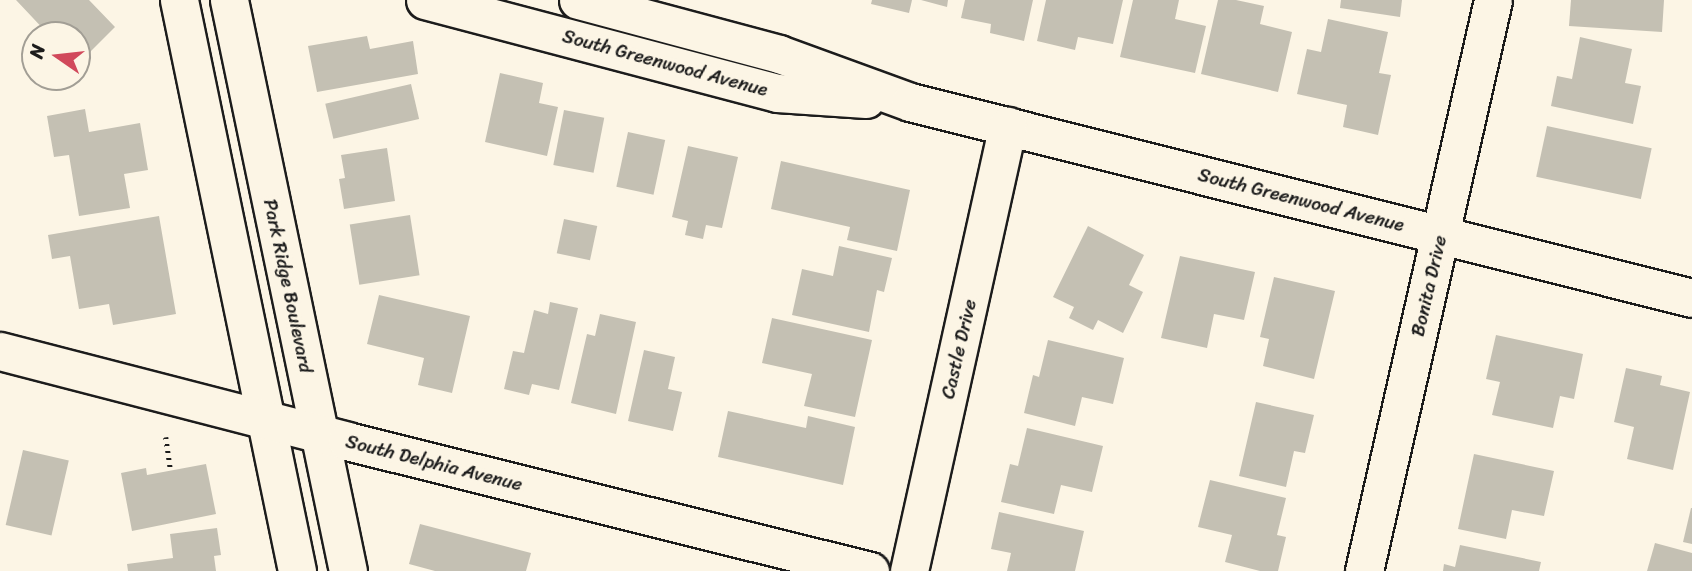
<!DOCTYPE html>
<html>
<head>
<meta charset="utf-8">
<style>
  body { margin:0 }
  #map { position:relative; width:1692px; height:571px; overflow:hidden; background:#fcf5e5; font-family:Sriracha,sans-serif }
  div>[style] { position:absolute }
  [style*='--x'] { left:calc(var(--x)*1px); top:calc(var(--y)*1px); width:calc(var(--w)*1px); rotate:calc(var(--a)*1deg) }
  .building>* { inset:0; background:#c4c0b3; transform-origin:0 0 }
  .path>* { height:4.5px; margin-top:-2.25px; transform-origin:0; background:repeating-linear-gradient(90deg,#1c1c1c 0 2px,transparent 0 7px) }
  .roads { filter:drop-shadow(2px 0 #1c1c1c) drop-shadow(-2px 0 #1c1c1c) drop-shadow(0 2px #1c1c1c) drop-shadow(0 -2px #1c1c1c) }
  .minor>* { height:37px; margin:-18.5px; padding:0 18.5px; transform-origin:18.5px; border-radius:18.5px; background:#fcf5e5 }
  span { translate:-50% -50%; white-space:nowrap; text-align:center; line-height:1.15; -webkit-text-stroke:7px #fcf5e5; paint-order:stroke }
  .street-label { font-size:19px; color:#1c1c1c }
  .north { position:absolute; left:21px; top:21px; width:70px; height:70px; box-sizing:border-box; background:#fcf5e5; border:2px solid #a29e95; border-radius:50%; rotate:284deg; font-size:19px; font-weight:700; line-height:28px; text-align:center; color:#1c1c1c }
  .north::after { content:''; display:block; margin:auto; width:24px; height:32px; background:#d1495b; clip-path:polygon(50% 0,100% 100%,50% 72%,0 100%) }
</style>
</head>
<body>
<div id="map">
  <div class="building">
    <div style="clip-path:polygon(16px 0,89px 0,115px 27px,77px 65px,77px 35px,49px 35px)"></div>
    <div style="clip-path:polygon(872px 0,912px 0,909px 13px,871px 4px)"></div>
    <div style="clip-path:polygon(921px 0,948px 0,947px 7px)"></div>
    <div style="clip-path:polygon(965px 0,1033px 0,1024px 41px,990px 33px,991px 24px,961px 18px)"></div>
    <div style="clip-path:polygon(1046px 0,1123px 0,1113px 44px,1078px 37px,1075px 50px,1037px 41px)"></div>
    <div style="clip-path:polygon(1133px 0,1179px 0,1175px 19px,1206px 26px,1195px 73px,1120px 57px)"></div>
    <div style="clip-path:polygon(1218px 0,1236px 0,1264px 6px,1260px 24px,1292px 32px,1278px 92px,1201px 74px)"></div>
    <div style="clip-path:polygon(1341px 0,1402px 0,1400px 17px,1340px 8px)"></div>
    <div style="clip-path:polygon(1571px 0,1664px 0,1662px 32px,1569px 26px)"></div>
    <div style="clip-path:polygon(1328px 19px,1388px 32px,1379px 73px,1391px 75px,1378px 135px,1343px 127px,1347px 105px,1297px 94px,1307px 49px,1321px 52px)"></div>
    <div style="clip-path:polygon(367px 36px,370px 49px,413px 41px,418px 74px,317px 92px,308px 46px)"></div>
    <div style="clip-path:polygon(1580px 37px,1632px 49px,1625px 83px,1641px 86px,1633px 124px,1551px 106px,1557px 76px,1572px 79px)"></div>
    <div style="clip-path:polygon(500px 73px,543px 83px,539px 103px,558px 107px,547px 156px,485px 142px)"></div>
    <div style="left:411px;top:84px;width:36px;height:88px;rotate:77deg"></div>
    <div style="clip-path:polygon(85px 109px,89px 132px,140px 123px,148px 170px,124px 174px,130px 208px,79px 216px,69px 155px,54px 157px,47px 116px)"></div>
    <div style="left:564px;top:110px;width:41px;height:56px;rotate:11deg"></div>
    <div style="left:1547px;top:126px;width:107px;height:52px;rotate:12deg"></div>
    <div style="left:628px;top:132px;width:38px;height:56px;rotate:12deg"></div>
    <div style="clip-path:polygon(688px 146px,738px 157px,722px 228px,706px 225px,703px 239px,685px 235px,688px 221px,672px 217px)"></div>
    <div style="clip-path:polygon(387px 148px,395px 201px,344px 209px,339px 179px,345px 178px,341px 155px)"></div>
    <div style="clip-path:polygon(781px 161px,910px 190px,897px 251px,847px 240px,850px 227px,771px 209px)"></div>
    <div style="left:410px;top:215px;width:61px;height:61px;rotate:81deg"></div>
    <div style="clip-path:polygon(159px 216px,176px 314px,113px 325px,109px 304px,79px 309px,70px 256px,52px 259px,48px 235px)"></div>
    <div style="left:564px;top:219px;width:34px;height:35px;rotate:12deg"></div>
    <div style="clip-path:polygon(1088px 226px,1144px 255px,1129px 285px,1143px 292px,1123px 333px,1098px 320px,1093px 330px,1069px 318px,1074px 307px,1053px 297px)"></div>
    <div style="clip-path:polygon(839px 246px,892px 258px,884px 292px,877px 290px,869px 332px,792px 315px,802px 269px,833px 276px)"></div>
    <div style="clip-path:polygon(1180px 256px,1255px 272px,1244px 320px,1214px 314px,1207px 348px,1161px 338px)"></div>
    <div style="clip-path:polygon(1274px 277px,1335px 291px,1314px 379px,1263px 366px,1269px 339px,1260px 337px)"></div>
    <div style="clip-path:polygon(379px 295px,470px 316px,452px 393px,418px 385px,424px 358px,367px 344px)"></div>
    <div style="clip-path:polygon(550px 302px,578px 308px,559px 390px,532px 384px,529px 395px,504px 389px,513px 351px,524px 353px,534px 310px,548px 314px)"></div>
    <div style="clip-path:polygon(600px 314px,636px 322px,616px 414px,571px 403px,587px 334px,595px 336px)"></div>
    <div style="clip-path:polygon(772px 318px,872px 340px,855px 417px,804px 406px,812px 374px,762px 363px)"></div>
    <div style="clip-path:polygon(1496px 335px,1583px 354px,1574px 399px,1560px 396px,1553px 428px,1492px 415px,1500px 382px,1486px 379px)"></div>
    <div style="clip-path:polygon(1048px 340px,1124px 358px,1113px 404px,1082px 397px,1075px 426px,1024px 413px,1033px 375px,1039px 377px)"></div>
    <div style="clip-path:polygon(644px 350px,675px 357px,668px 389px,682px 392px,673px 431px,628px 421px)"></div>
    <div style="clip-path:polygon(1626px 368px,1662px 376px,1660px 385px,1690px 392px,1673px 470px,1627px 459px,1634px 427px,1614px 422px)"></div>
    <div style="clip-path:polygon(1256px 402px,1314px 415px,1305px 453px,1294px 451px,1286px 487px,1239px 476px)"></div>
    <div style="clip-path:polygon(728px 411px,806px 428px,808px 416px,855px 427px,843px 485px,718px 457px)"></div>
    <div style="clip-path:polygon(1027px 428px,1103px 446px,1092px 492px,1061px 485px,1054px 514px,1001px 502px,1010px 464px,1018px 466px)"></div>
    <div style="left:23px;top:450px;width:47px;height:77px;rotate:13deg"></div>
    <div style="clip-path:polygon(1474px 454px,1554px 471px,1544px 516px,1512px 510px,1506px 539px,1458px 529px)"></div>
    <div style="clip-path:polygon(206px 464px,216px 514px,132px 531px,121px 473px,146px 468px,147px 475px)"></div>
    <div style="clip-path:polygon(1210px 480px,1286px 498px,1277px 535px,1286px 537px,1278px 571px,1260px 571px,1225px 562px,1232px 535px,1198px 527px)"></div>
    <div style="clip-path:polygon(1691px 508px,1692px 508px,1692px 544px,1683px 542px)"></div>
    <div style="clip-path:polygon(999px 512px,1084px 531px,1075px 571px,1007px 571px,1011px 553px,991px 549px)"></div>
    <div style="clip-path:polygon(420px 524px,531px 553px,526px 571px,435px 571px,409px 564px)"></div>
    <div style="clip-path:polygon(217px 528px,221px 555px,214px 556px,216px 571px,128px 571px,127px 564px,173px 558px,170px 534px)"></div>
    <div style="clip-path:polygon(1655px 543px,1692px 553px,1692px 571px,1647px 571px)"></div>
    <div style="clip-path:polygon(1460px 545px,1541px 562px,1539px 571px,1443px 571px,1444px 564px,1455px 567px)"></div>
  </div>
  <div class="path">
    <div style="--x:166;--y:437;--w:34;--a:82"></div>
  </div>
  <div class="roads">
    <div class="minor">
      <div style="--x:179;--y:0;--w:583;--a:78.32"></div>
      <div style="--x:229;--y:0;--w:583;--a:78.23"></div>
      <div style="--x:425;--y:0;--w:364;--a:14.8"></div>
      <div style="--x:777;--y:93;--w:89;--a:3.9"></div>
      <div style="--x:578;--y:0;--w:208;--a:15"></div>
      <div style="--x:779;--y:54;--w:140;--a:20.1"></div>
      <div style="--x:910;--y:102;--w:806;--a:14.07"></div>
      <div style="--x:0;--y:351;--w:358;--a:14.5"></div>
      <div style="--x:347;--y:441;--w:539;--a:13.96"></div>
      <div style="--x:909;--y:571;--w:456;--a:-77.5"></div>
      <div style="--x:1364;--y:571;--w:585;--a:-77.27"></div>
    </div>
  </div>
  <div class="street-label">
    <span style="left:665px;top:63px;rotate:15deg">South Greenwood Avenue</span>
    <span style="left:1301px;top:200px;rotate:14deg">South Greenwood Avenue</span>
    <span style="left:288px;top:286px;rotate:78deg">Park Ridge Boulevard</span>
    <span style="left:1429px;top:286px;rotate:-77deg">Bonita Drive</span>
    <span style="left:959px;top:349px;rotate:-77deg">Castle Drive</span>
    <span style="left:434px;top:463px;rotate:14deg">South Delphia Avenue</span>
  </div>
  <div class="north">N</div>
</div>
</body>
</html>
